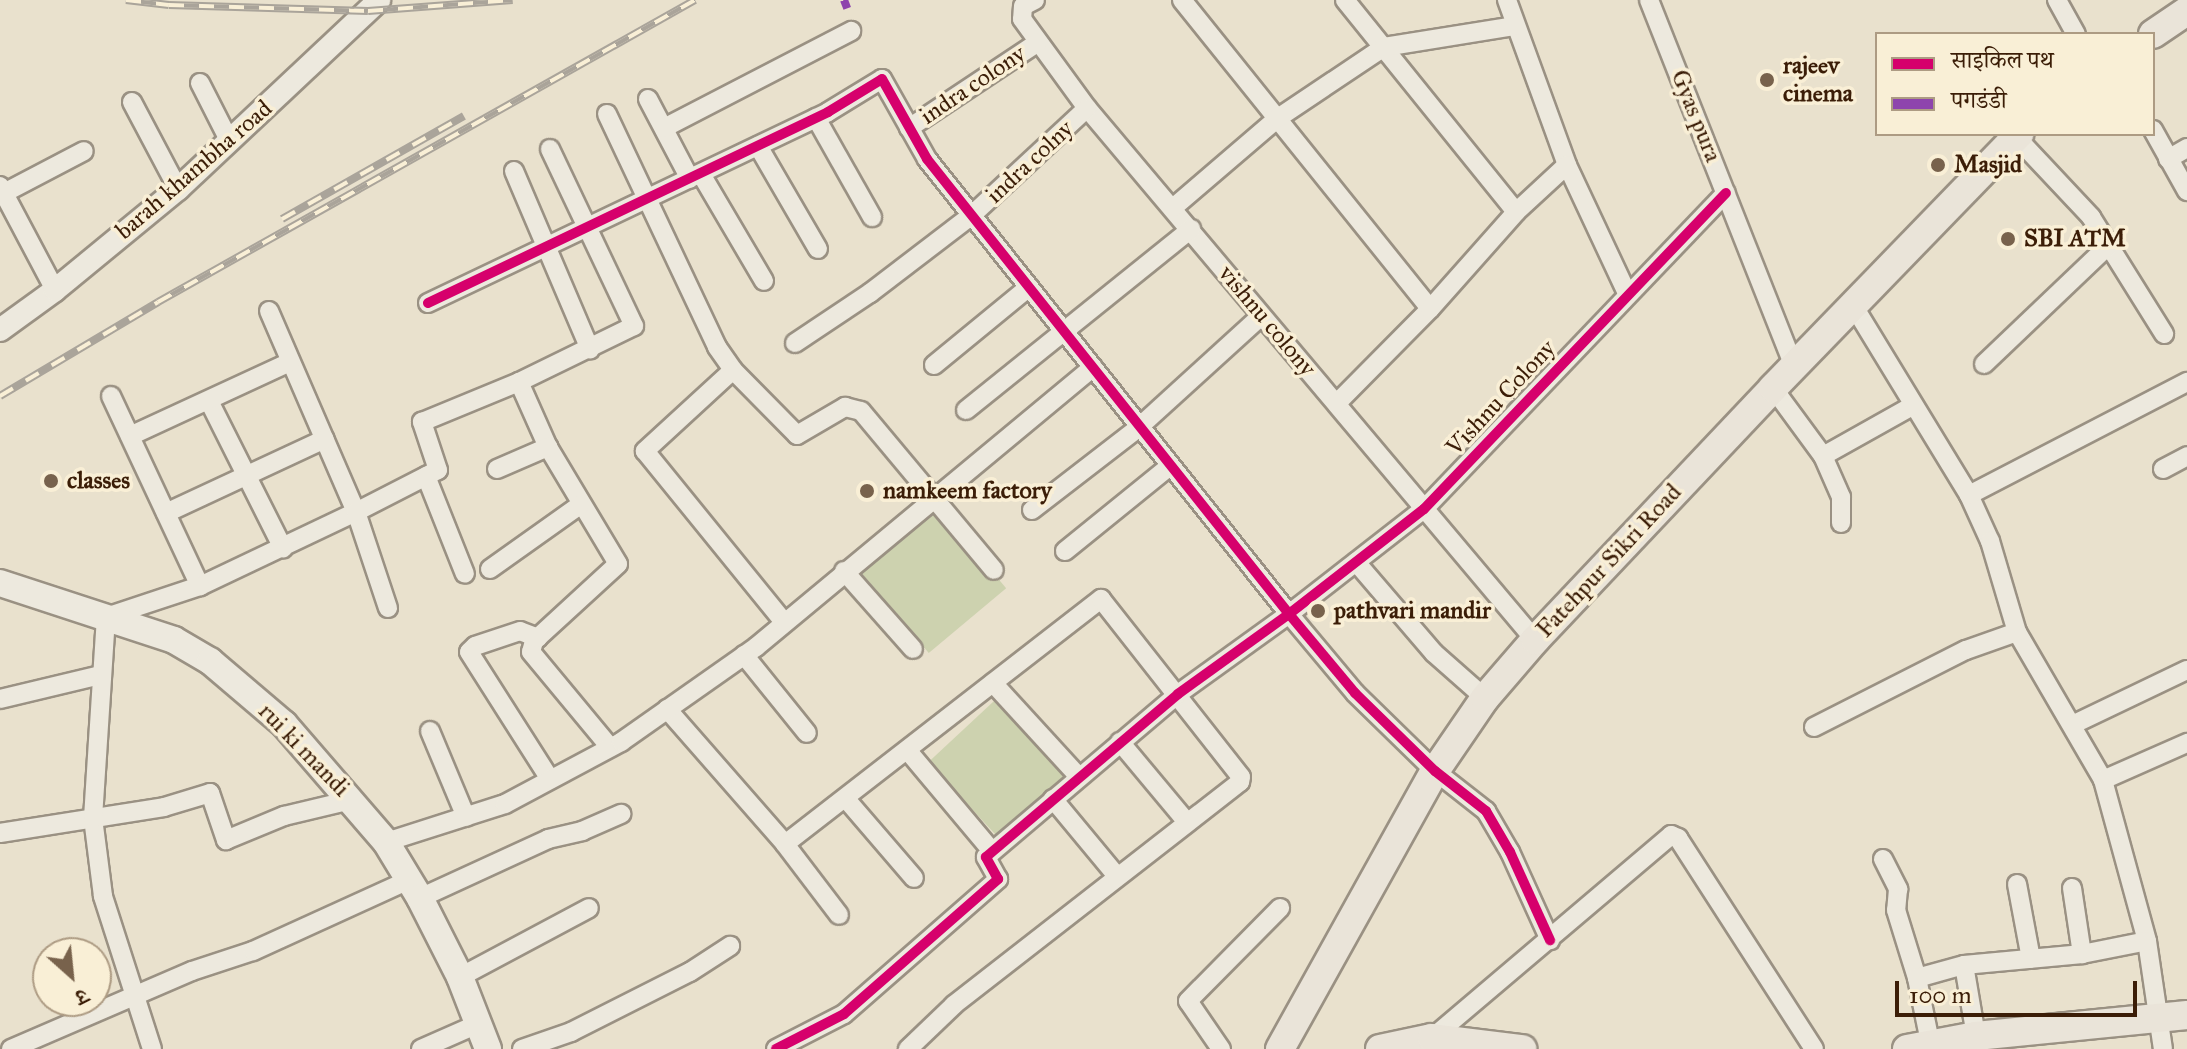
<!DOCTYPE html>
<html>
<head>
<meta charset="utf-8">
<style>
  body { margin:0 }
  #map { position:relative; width:2187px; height:1049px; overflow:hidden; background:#e9e1cd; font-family:"IM FELL Great Primer","Noto Serif Devanagari",serif }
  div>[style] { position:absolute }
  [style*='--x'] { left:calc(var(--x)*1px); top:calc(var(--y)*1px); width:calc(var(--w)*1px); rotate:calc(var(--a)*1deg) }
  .green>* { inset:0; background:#cdd2af; transform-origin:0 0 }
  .roads { filter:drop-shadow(2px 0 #9a9183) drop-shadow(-2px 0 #9a9183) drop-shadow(0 2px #9a9183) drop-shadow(0 -2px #9a9183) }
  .minor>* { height:18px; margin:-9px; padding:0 9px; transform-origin:9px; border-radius:9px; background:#ede9de }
  .tertiary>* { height:22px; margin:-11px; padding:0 11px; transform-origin:11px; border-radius:11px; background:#ede9de }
  .secondary>* { height:26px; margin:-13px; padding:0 13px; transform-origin:13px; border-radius:13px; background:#ede9de }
  .primary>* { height:28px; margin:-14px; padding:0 14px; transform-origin:14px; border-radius:14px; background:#eae4d9 }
  .rail>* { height:8px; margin-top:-4px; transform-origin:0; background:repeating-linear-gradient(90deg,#f9efd6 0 15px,#aaa49a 0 30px); box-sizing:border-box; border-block:2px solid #aaa49a }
  .quiet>* { height:8px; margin-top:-4px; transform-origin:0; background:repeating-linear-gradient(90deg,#8e44ad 0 16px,transparent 0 24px) }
  .cycleway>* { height:10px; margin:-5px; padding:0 5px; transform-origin:5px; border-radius:5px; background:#d6006c }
  .dots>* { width:22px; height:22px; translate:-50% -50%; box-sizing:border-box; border:4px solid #f9efd6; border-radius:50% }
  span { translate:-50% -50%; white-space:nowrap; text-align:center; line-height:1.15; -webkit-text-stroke:7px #f9efd6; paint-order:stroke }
  .poi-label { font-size:24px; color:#3b1d07; font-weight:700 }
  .left { translate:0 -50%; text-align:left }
  .street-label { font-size:24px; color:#3b1d07 }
  .legend { position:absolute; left:1875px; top:32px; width:280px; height:104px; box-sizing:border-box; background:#f9efd6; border:2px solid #ad9b83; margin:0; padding:10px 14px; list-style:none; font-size:24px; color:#3b1d07 }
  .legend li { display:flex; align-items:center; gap:16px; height:40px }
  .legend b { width:40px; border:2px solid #ad9b83 }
  .north { position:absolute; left:32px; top:937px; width:80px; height:80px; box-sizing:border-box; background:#f9efd6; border:2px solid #ad9b83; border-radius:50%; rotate:153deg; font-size:22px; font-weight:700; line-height:32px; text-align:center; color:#3b1d07 }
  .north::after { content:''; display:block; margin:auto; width:28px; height:36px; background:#78624c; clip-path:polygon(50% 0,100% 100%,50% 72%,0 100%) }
  .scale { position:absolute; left:1895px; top:981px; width:242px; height:36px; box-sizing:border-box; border:4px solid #3b1d07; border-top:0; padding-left:10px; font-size:24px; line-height:28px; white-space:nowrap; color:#3b1d07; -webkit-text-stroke:6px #f9efd6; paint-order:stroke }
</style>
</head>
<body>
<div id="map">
  <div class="green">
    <div style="left:938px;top:507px;width:106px;height:101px;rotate:50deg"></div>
    <div style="left:1008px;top:688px;width:105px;height:109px;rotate:47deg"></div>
  </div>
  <div class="roads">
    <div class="minor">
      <div style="--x:1035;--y:0;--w:13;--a:153"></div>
      <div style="--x:1023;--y:6;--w:13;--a:94"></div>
      <div style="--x:1022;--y:19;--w:110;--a:53.9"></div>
      <div style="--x:1087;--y:108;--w:696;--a:49.9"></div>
      <div style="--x:1182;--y:0;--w:396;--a:51.2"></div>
      <div style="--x:1430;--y:309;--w:132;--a:134.7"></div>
      <div style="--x:1345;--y:0;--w:272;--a:51.1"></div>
      <div style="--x:1507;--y:0;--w:176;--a:70"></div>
      <div style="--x:1567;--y:165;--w:141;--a:64.9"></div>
      <div style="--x:1649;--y:0;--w:395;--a:68.4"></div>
      <div style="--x:2057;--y:0;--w:39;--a:61"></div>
      <div style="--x:200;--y:83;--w:66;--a:63"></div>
      <div style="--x:648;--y:99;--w:90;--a:62.3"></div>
      <div style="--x:132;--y:102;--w:98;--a:62.1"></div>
      <div style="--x:607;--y:114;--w:258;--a:64.7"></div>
      <div style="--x:717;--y:347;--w:28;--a:55"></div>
      <div style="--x:733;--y:370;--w:91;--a:45.4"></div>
      <div style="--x:797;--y:435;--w:56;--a:-30.3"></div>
      <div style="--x:845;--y:407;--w:16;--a:14"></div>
      <div style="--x:861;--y:411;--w:207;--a:50.1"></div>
      <div style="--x:816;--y:118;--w:114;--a:60.5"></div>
      <div style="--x:664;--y:128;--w:211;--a:-27.4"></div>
      <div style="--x:909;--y:128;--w:154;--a:-33.6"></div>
      <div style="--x:2153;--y:130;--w:70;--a:60.9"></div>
      <div style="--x:2016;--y:137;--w:110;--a:46.8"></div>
      <div style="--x:2091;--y:217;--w:138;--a:58"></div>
      <div style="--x:758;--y:146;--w:119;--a:59.8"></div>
      <div style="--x:2168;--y:159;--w:22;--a:-30"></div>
      <div style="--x:514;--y:171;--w:194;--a:66.9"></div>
      <div style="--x:701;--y:174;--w:124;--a:59.5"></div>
      <div style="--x:0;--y:186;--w:118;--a:62.1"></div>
      <div style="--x:4;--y:193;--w:90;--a:-27.7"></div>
      <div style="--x:1174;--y:207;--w:137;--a:-40.6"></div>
      <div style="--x:1278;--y:118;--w:128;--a:-33.8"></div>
      <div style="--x:1384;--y:47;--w:133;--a:-9.1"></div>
      <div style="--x:428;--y:303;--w:443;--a:-25.5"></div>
      <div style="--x:828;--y:112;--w:63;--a:-31.4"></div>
      <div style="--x:882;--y:79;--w:92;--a:60.6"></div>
      <div style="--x:927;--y:159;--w:581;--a:51.49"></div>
      <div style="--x:1289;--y:614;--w:103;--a:50.1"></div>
      <div style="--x:1355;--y:693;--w:112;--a:44.3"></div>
      <div style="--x:1435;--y:771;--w:65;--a:38.1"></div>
      <div style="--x:1486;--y:811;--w:48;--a:59.7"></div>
      <div style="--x:1510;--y:852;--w:97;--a:65.6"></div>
      <div style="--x:1853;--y:305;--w:223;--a:58.6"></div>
      <div style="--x:1969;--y:495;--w:51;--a:65.5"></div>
      <div style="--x:1990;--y:541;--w:95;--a:73.5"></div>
      <div style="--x:2017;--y:632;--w:171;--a:59.8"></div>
      <div style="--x:2103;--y:780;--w:167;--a:74.7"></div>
      <div style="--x:2147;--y:941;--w:109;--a:81.6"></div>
      <div style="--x:1430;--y:309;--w:130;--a:-48.4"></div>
      <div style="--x:1516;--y:212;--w:69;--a:-42.7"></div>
      <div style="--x:795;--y:343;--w:90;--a:-33.7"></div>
      <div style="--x:870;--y:293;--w:128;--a:-37.4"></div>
      <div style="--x:972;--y:215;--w:157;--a:-42.9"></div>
      <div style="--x:1984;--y:364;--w:174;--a:-43.6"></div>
      <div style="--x:934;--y:365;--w:123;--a:-39.4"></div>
      <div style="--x:733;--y:370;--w:120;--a:137.4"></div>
      <div style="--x:645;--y:451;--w:220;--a:50.9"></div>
      <div style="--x:519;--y:382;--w:71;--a:66"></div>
      <div style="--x:548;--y:447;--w:136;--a:59.1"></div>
      <div style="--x:618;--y:564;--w:114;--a:137.5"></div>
      <div style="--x:534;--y:641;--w:11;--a:105"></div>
      <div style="--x:531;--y:652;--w:124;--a:50.3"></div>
      <div style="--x:1773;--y:388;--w:84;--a:53.7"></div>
      <div style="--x:1823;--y:456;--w:45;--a:66.3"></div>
      <div style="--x:1841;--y:497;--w:26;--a:90"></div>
      <div style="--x:111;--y:396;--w:210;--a:64.9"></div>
      <div style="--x:200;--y:586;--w:173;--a:-25.4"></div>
      <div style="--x:356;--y:512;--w:219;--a:-113.4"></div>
      <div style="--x:209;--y:401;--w:165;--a:63.3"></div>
      <div style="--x:966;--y:410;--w:289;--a:-38.8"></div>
      <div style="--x:130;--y:436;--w:176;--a:-24.8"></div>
      <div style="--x:1823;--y:456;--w:102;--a:-29.3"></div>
      <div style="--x:497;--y:469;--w:56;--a:-23.3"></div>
      <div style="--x:2163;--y:469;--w:27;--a:-28"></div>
      <div style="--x:426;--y:476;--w:105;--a:68.3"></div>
      <div style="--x:1969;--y:495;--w:246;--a:-27.4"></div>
      <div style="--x:1032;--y:510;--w:134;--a:-37.7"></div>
      <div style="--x:1138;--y:428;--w:166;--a:-42.3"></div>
      <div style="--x:166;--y:513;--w:175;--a:-25"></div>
      <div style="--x:1065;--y:551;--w:135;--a:-39"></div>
      <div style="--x:1356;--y:562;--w:120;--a:49.4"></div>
      <div style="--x:1434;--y:653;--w:68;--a:41.4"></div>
      <div style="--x:490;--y:569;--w:110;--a:-35.4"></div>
      <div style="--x:844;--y:571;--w:104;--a:48.5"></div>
      <div style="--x:388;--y:608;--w:101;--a:-108.4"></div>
      <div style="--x:356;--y:512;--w:92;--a:-27.1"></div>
      <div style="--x:438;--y:470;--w:51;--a:-108.4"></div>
      <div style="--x:422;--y:422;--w:105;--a:-22.4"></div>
      <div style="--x:519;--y:382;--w:128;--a:-26"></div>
      <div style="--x:634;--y:326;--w:196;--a:-115.4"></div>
      <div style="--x:538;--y:638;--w:19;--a:-159"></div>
      <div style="--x:520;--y:631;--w:47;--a:161.6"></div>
      <div style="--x:475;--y:646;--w:8;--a:135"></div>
      <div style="--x:469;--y:652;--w:151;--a:57.5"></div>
      <div style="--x:744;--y:655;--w:100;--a:51.1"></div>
      <div style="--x:993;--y:683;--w:127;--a:47.5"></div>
      <div style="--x:0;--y:699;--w:104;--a:-13.4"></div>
      <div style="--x:667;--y:709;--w:179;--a:48.8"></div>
      <div style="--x:785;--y:844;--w:89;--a:52.7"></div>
      <div style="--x:2072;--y:725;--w:127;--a:-25.6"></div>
      <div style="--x:1814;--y:727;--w:170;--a:-26.9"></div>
      <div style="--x:1966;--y:650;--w:54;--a:-19.4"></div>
      <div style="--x:430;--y:731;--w:93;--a:67.3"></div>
      <div style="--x:1120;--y:742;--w:104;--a:50.1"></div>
      <div style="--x:908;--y:751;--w:131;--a:50"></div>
      <div style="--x:2103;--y:780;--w:92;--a:-23.8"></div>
      <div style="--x:846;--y:799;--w:104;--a:49.3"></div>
      <div style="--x:1053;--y:799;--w:100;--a:50.3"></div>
      <div style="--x:0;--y:833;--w:166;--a:-9"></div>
      <div style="--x:164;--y:807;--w:48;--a:-16.9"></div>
      <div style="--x:210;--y:793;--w:50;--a:71.2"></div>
      <div style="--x:226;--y:840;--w:63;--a:-22.5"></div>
      <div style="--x:284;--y:816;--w:69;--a:-13.4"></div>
      <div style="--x:386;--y:842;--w:125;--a:-17.7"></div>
      <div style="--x:505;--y:804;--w:132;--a:-28.1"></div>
      <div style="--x:621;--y:742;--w:165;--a:-35.1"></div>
      <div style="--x:756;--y:647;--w:438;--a:-39.7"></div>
      <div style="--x:785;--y:844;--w:400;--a:-37.8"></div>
      <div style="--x:1101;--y:599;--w:226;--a:51.8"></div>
      <div style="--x:1241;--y:777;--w:5;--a:101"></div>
      <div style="--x:1240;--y:782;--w:363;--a:142.1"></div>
      <div style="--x:954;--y:1005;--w:64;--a:136.3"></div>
      <div style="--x:1883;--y:859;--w:34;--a:63"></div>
      <div style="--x:1898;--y:889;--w:21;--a:95"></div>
      <div style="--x:1896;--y:910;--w:71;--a:72.8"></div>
      <div style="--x:2017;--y:884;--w:76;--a:79.4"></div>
      <div style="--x:2072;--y:888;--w:67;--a:81.4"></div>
      <div style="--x:420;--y:898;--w:141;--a:-24.7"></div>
      <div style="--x:548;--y:839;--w:35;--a:-13"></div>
      <div style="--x:582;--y:831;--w:43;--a:-23.6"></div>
      <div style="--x:1964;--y:965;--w:72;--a:80.4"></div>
      <div style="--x:1976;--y:1036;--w:10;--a:96"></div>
      <div style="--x:460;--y:977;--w:146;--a:-28.1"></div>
      <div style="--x:1432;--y:1038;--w:314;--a:-40.3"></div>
      <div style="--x:1671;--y:835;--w:8;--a:23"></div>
      <div style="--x:1678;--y:838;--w:251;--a:57.2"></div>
      <div style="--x:1930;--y:1042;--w:65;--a:-101.5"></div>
      <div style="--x:1917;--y:978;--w:49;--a:-15.5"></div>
      <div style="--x:1964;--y:965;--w:119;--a:-5.3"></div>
      <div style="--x:2082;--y:954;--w:66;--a:-11.3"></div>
      <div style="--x:11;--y:1049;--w:197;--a:-23.3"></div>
      <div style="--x:192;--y:971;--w:64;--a:-18.2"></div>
      <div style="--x:253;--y:951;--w:171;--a:-24.5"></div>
      <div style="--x:152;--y:1049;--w:161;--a:-107.8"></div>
      <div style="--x:103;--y:896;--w:79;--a:-97.3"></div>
      <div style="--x:93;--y:818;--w:201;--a:-86.3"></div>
      <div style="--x:106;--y:617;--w:99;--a:-18.3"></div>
      <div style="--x:421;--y:1049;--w:62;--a:-23.7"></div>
      <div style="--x:522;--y:1049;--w:52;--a:-19.1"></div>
      <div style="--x:571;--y:1032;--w:133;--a:-26.8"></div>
      <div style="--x:690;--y:972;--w:48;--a:-33"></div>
      <div style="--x:776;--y:1049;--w:76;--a:-27.2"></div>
      <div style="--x:844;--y:1014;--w:205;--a:-41.2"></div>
      <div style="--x:998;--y:879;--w:25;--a:-119"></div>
      <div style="--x:986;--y:857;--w:252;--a:-40.3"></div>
      <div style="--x:1178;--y:694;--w:137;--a:-35.8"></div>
      <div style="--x:1289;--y:614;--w:171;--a:-37.9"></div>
      <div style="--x:1424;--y:509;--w:437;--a:-46.3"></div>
      <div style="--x:1221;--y:1049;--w:58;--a:-124.5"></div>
      <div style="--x:1188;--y:1001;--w:131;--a:-45.3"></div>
    </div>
    <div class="tertiary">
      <div style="--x:0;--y:330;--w:68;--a:-36"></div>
      <div style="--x:55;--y:290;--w:159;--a:-39.4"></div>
      <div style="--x:178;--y:189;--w:276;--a:-43.2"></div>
    </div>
    <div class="secondary">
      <div style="--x:0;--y:583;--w:183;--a:18.1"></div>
      <div style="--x:174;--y:640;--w:42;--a:30.3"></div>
      <div style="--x:210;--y:661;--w:97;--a:40.4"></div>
      <div style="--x:284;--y:724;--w:156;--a:49.2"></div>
      <div style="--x:386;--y:842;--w:66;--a:58.7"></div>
      <div style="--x:420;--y:898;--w:89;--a:63.1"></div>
      <div style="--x:460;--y:977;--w:77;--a:68.7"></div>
    </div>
    <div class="primary">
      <div style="--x:2153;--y:34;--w:41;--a:-34.1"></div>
      <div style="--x:1280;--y:1049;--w:318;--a:-60.9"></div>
      <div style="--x:1435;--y:771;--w:88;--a:-55.6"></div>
      <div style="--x:1485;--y:698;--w:77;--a:-49.2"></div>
      <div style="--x:1535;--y:640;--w:347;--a:-46.6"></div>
      <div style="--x:1773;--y:388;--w:354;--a:-45.9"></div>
      <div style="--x:1380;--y:1049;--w:53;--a:-11.9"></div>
      <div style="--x:1432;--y:1038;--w:91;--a:7"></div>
      <div style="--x:1907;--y:1049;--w:70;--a:-10.7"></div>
      <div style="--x:1976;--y:1036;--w:212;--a:-5.7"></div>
    </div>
  </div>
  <div class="rail">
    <div style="--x:126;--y:0;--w:43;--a:6.6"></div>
    <div style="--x:169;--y:5;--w:199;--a:1.7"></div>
    <div style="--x:368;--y:11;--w:145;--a:-4.3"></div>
    <div style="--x:282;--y:219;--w:209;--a:-29.5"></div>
    <div style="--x:0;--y:396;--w:184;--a:-30.7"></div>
    <div style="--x:158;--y:302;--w:616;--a:-29.35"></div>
  </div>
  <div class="quiet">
    <div style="--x:844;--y:0;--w:9;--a:69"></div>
  </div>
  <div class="cycleway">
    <div style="--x:428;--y:303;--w:443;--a:-25.5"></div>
    <div style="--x:828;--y:112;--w:63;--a:-31.4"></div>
    <div style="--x:882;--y:79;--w:92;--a:60.6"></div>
    <div style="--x:927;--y:159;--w:581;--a:51.49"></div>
    <div style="--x:1289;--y:614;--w:103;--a:50.1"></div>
    <div style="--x:1355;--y:693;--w:112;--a:44.3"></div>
    <div style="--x:1435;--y:771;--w:65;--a:38.1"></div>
    <div style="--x:1486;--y:811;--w:48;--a:59.7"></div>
    <div style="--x:1510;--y:852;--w:97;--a:65.6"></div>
    <div style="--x:776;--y:1049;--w:76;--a:-27.2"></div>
    <div style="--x:844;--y:1014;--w:205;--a:-41.2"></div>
    <div style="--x:998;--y:879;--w:25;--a:-119"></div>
    <div style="--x:986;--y:857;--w:252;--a:-40.3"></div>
    <div style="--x:1178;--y:694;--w:137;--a:-35.8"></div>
    <div style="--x:1289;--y:614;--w:171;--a:-37.9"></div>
    <div style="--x:1424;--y:509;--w:437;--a:-46.3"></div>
  </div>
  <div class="dots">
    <div style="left:1767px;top:80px;background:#78624c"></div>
    <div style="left:1938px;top:165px;background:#78624c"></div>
    <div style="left:2008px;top:239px;background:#78624c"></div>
    <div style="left:51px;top:481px;background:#78624c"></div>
    <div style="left:867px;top:491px;background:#78624c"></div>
    <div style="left:1318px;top:611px;background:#78624c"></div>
  </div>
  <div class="poi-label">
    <span class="left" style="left:1783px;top:80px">rajeev<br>cinema</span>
    <span class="left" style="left:1954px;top:165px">Masjid</span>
    <span class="left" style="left:2024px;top:239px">SBI ATM</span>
    <span class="left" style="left:67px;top:481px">classes</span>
    <span class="left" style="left:883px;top:491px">namkeem factory</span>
    <span class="left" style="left:1334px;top:611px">pathvari mandir</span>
  </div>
  <div class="street-label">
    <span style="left:973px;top:85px;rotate:-34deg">indra colony</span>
    <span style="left:1696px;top:116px;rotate:68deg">Gyas pura</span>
    <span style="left:1030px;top:162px;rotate:-43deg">indra colny</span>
    <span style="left:194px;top:170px;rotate:-41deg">barah khambha road</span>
    <span style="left:1267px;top:321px;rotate:50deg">vishnu colony</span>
    <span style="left:1501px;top:398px;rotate:-47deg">Vishnu Colony</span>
    <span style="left:1609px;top:561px;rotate:-47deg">Fatehpur Sikri Road</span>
    <span style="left:304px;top:750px;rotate:46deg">rui ki mandi</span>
  </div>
  <ul class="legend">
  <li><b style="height:10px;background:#d6006c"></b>साइकिल पथ</li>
  <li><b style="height:10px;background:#8e44ad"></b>पगडंडी</li>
  </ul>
  <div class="north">उ</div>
  <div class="scale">100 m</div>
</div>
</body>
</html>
